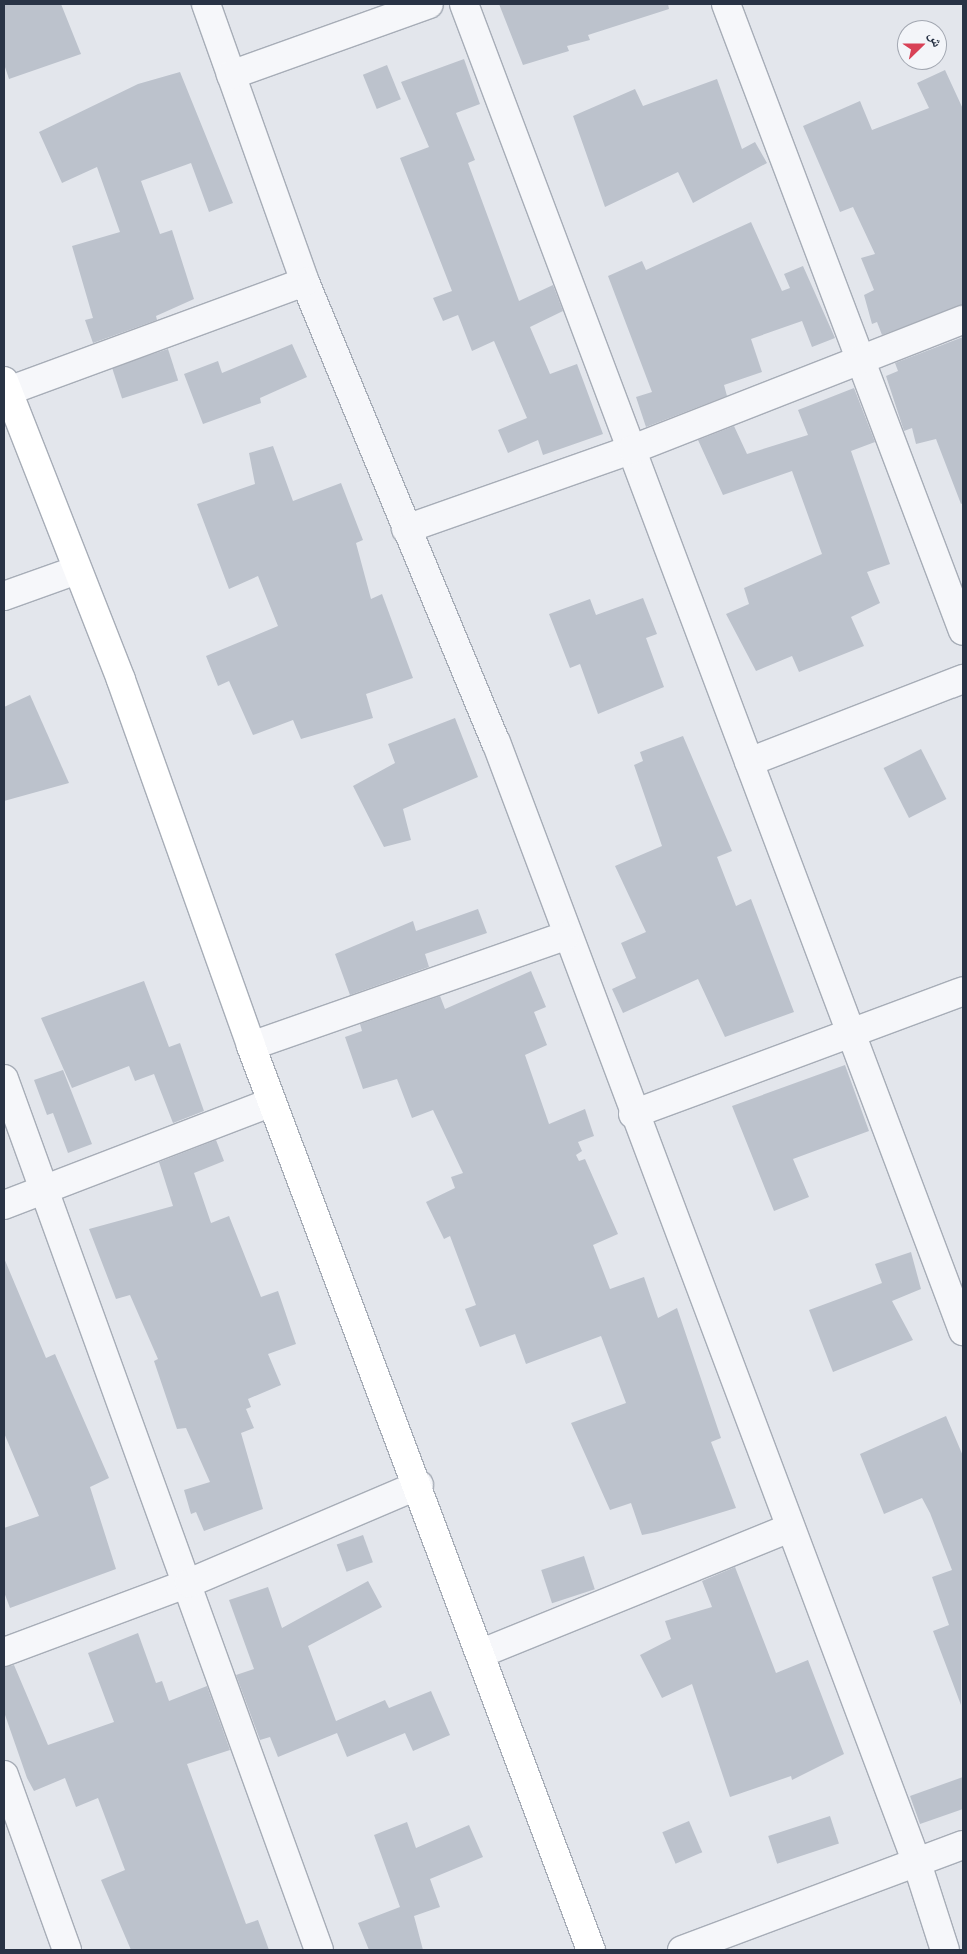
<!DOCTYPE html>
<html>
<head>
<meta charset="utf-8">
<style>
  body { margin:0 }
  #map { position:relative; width:967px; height:1954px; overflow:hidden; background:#e3e6ec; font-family:"Nunito Sans","Noto Naskh Arabic",sans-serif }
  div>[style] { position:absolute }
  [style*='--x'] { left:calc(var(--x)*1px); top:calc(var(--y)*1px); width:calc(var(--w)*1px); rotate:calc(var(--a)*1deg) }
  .building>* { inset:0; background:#bcc2cc; transform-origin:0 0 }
  .roads { filter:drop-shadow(1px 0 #a7adb7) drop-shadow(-1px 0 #a7adb7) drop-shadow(0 1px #a7adb7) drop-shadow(0 -1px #a7adb7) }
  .street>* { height:28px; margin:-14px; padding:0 14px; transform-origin:14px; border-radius:14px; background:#f6f7fa }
  .secondary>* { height:28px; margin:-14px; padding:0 14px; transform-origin:14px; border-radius:14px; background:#fff }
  span { translate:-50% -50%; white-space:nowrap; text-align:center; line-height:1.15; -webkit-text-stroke:5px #f3f5f9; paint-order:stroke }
  .frame { position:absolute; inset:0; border:5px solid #293345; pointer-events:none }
  .north { position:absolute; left:897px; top:20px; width:50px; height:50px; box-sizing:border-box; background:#f3f5f9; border:1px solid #a2a7b1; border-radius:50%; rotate:68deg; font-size:14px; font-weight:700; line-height:20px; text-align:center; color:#293345 }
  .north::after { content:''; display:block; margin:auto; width:18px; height:22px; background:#d84156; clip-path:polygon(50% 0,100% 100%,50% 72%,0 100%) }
</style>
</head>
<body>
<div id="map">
  <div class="building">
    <div style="clip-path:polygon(4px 4px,61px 4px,81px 54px,9px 79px,4px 64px)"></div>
    <div style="clip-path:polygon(499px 4px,668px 4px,669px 9px,588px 35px,590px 40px,567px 46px,569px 51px,523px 65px)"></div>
    <div style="clip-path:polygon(464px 59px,480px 104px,456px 113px,475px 160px,468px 163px,519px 301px,553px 285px,563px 311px,530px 327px,550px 374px,577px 364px,603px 434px,543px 455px,538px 440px,508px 453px,498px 430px,527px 418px,494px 341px,472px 351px,458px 315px,443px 321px,433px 298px,452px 291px,400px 158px,429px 147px,401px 82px)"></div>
    <div style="left:387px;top:65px;width:37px;height:26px;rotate:68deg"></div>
    <div style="clip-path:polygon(945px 70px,963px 109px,963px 305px,882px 335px,877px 322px,872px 324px,864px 295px,874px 290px,861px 258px,875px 254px,853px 207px,840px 212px,803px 126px,860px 101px,872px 130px,929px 108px,917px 83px)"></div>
    <div style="clip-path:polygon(180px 72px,233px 203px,209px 212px,191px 163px,141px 181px,160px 234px,172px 230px,194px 299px,156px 316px,157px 320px,93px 343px,85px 320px,93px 318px,72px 246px,120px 232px,97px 167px,62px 183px,39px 132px,138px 84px)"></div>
    <div style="clip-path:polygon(717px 79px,742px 149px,755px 142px,767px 163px,693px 203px,678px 172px,605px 207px,573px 116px,635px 89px,643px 106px)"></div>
    <div style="clip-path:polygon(751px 222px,782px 291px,790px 288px,784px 274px,803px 266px,835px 338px,812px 347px,802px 321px,751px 339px,762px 372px,724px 385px,727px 396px,646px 427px,636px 397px,652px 392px,608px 276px,642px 261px,646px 270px)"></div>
    <div style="clip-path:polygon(963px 337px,963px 503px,961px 504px,936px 439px,916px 444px,912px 428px,904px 431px,886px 376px,898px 371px,895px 363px)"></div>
    <div style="clip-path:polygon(292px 344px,307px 377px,260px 398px,261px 403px,203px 424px,184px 374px,218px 361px,222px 373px)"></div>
    <div style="left:168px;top:349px;width:33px;height:59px;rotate:72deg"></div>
    <div style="clip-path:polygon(854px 388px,875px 442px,851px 451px,890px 564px,867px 572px,880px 603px,851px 617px,864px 646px,799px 672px,792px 656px,756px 671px,726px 614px,749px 604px,744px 588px,822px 554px,792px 471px,723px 495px,698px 440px,734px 426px,747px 454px,808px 435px,798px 410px)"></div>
    <div style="clip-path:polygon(273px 446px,293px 501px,341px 483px,363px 540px,356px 543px,371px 599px,382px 594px,413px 678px,366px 694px,373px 718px,301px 739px,293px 720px,253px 735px,229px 681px,218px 686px,206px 656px,278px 626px,258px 576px,229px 589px,197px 504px,255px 484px,249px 453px)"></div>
    <div style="clip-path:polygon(643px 598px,657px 634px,646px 638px,664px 687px,598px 714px,580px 664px,570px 668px,549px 614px,590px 599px,596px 615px)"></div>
    <div style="clip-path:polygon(30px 695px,69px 783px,4px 801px,4px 707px)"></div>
    <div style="clip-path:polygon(455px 718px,478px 777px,403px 809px,411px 840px,384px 847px,353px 786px,395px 763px,388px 744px)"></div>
    <div style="clip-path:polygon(683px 736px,732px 851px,717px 857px,736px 906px,751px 899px,794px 1012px,725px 1037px,698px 979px,623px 1013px,612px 989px,636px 978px,621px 943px,646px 932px,615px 866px,662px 846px,634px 765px,643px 761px,640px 752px)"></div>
    <div style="left:921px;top:749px;width:56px;height:42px;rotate:63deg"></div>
    <div style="clip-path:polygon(478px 909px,487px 933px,425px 954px,429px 967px,350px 995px,335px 954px,413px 921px,416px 931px)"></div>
    <div style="clip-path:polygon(531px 971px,546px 1007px,534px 1012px,547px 1045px,525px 1055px,549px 1124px,585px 1109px,594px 1136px,578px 1142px,582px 1151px,576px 1155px,579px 1161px,585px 1159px,618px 1234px,593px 1245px,610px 1289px,644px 1277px,658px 1318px,677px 1308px,721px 1438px,711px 1442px,736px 1508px,657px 1532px,642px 1535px,631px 1503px,610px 1510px,571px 1423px,626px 1403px,601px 1336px,526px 1364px,515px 1334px,480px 1347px,465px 1309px,476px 1305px,450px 1236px,444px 1239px,426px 1202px,455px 1188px,451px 1177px,463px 1173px,433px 1110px,412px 1118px,397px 1079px,363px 1089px,345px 1037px,362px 1031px,360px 1024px,440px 996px,445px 1009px)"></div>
    <div style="clip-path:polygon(144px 981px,169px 1047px,180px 1043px,204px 1111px,173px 1123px,154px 1074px,135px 1081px,129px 1066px,72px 1088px,41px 1018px)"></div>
    <div style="clip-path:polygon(845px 1065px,869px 1131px,793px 1159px,809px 1197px,774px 1211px,732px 1106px)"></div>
    <div style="clip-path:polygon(63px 1070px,92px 1144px,68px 1153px,53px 1113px,47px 1115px,34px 1080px)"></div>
    <div style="clip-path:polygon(216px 1140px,224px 1161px,194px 1173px,211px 1223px,229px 1216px,261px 1297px,278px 1291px,296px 1344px,268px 1354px,281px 1385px,248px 1399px,251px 1407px,246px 1409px,254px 1428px,241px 1433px,263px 1509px,204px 1531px,196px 1512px,191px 1514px,184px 1490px,210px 1482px,186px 1428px,177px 1429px,154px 1361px,158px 1359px,130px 1295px,116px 1299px,89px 1229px,173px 1206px,159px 1162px)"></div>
    <div style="clip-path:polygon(911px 1252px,921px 1289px,892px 1301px,913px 1340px,833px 1372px,809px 1310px,882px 1283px,875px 1264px)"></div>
    <div style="clip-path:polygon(4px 1258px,46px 1358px,55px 1354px,109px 1478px,90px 1487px,116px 1569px,10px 1608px,4px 1592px,4px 1528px,39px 1516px,4px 1433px)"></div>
    <div style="clip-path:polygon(946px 1416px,963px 1456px,961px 1705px,933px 1631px,949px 1625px,932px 1577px,952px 1570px,930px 1513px,922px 1498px,884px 1514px,860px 1454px)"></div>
    <div style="left:363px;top:1535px;width:29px;height:28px;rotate:70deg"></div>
    <div style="left:584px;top:1556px;width:35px;height:45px;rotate:72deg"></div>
    <div style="clip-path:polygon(735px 1567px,776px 1673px,808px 1660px,844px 1754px,792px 1780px,791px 1776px,730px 1797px,692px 1684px,662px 1698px,640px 1655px,671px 1639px,665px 1621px,712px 1607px,702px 1581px)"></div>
    <div style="clip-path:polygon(368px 1581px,382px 1607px,308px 1646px,336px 1721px,385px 1700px,389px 1708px,431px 1691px,450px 1735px,413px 1751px,405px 1733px,347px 1757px,337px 1733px,278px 1757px,270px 1737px,260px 1740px,236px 1675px,254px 1669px,229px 1600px,268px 1587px,282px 1628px)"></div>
    <div style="clip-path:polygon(138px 1633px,156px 1683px,162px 1681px,169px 1701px,207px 1686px,230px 1750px,187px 1764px,246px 1924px,258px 1920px,269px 1950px,131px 1950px,101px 1880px,125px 1870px,98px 1798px,76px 1807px,65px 1778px,34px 1791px,27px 1778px,4px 1712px,4px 1667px,14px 1665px,48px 1745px,114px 1722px,88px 1653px)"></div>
    <div style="clip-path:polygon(963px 1777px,963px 1809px,920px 1824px,910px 1796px)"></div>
    <div style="left:830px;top:1816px;width:29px;height:65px;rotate:72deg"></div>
    <div style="left:689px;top:1821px;width:34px;height:29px;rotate:67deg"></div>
    <div style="clip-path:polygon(407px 1822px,416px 1848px,469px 1825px,483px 1857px,430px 1879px,440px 1907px,414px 1916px,423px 1950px,369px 1950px,358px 1923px,400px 1907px,374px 1835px)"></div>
  </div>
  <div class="roads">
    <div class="street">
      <div style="--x:206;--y:4;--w:295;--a:70.4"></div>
      <div style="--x:305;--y:282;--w:498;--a:67.5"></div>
      <div style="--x:496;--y:742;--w:1197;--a:69.42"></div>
      <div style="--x:917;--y:1863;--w:91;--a:72.2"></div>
      <div style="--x:464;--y:4;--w:1418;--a:69.39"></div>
      <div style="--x:726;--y:4;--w:670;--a:69.29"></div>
      <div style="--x:231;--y:75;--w:210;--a:-19.7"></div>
      <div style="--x:8;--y:391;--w:316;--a:-20.2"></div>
      <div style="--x:406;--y:529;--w:241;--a:-19.4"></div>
      <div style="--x:633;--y:449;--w:354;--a:-21.4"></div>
      <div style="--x:4;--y:596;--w:77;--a:-19.6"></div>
      <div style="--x:749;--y:762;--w:230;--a:-21.2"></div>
      <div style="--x:251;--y:1046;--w:333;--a:-19.3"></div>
      <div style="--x:4;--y:1079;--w:926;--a:70.12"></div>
      <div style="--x:633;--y:1114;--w:352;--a:-20.4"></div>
      <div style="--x:4;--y:1205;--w:287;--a:-21"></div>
      <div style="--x:4;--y:1652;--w:197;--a:-20.5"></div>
      <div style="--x:189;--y:1583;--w:250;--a:-23.1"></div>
      <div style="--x:482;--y:1653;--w:332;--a:-22.1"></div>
      <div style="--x:4;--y:1775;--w:186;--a:70.2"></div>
      <div style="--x:682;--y:1950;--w:300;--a:-20.5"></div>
    </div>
    <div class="secondary">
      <div style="--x:4;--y:381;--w:321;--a:68.6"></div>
      <div style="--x:121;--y:680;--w:388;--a:70.4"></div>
      <div style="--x:251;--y:1046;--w:966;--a:69.39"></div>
    </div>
  </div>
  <div class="frame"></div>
  <div class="north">ش</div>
</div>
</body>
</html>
